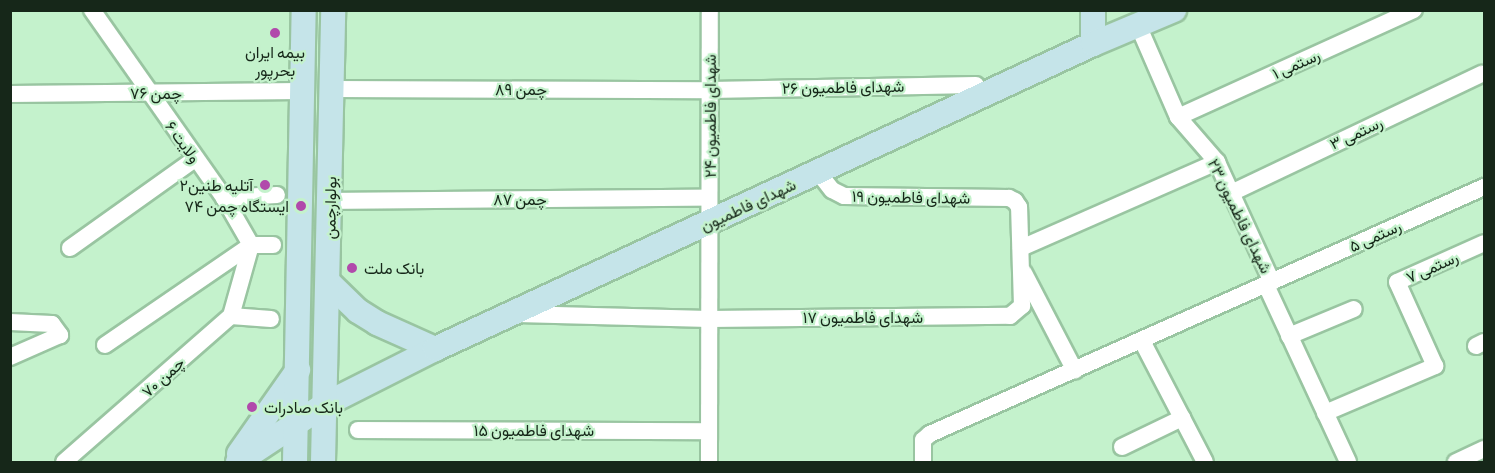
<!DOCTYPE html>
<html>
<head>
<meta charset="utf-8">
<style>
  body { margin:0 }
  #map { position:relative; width:1495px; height:473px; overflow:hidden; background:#c4f2cc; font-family:Barlow,Vazirmatn,sans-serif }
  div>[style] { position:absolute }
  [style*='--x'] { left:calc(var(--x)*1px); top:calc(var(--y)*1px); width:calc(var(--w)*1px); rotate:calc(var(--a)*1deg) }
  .roads { filter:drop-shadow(2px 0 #99c5a1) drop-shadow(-2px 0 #99c5a1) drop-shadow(0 2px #99c5a1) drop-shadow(0 -2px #99c5a1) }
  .street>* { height:16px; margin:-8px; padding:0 8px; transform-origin:8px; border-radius:8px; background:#fff }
  .secondary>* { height:24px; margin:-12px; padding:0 12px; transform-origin:12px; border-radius:12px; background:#c5e4e9 }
  .dots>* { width:16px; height:16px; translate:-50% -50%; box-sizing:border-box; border:3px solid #c4f2cc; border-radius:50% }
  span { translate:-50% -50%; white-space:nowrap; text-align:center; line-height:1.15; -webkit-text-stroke:4.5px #c4f2cc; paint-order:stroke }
  .poi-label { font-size:16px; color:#162719 }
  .right { translate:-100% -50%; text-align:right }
  .left { translate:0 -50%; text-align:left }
  .street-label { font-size:16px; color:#162719 }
  .frame { position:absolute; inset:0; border:12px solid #162719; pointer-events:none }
</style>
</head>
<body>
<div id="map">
  <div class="roads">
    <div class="street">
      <div style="--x:92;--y:10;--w:230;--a:54.9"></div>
      <div style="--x:224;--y:198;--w:54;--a:60.1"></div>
      <div style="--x:1138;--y:25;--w:100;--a:66.5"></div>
      <div style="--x:1178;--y:117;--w:60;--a:49.1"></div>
      <div style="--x:1217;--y:162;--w:132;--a:65.4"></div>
      <div style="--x:332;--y:89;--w:378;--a:0.2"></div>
      <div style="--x:710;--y:90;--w:266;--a:-1.1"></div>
      <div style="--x:10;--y:94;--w:291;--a:-0.6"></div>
      <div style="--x:1178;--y:117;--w:259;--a:-24.4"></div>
      <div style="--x:1231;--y:193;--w:278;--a:-25.4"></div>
      <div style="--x:224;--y:198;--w:53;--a:-3.2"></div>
      <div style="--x:330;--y:201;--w:379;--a:-0.5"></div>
      <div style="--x:251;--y:245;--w:22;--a:0"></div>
      <div style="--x:70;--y:248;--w:153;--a:-35.5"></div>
      <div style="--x:1021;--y:248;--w:214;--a:-23.7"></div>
      <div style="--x:1024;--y:273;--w:110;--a:62.5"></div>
      <div style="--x:1266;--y:285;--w:195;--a:65.1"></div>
      <div style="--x:517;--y:314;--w:192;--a:1.5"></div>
      <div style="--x:709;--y:319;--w:301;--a:-0.6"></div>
      <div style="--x:1010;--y:316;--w:16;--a:-40"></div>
      <div style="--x:1022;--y:306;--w:99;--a:-91.7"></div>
      <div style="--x:1019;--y:207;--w:7;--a:-124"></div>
      <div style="--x:1015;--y:201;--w:7;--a:-153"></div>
      <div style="--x:1009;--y:198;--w:165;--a:-179.3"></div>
      <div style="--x:844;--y:196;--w:13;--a:-153"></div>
      <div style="--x:832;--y:190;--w:23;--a:-128"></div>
      <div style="--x:231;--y:316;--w:74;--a:-74.3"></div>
      <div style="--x:10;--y:322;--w:42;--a:2.7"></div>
      <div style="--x:52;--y:324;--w:14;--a:54"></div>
      <div style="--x:60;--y:335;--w:55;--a:156.3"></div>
      <div style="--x:1289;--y:336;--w:70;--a:-22.6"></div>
      <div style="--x:1142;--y:341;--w:136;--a:62.5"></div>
      <div style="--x:105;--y:345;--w:177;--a:-34.4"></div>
      <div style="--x:1476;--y:346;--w:9;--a:-27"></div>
      <div style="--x:1325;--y:413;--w:120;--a:-23.1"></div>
      <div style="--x:1435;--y:366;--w:92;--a:-114.3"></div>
      <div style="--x:1397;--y:282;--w:95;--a:-24.1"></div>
      <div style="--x:358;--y:430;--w:351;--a:0.2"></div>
      <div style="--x:1122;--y:447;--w:67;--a:-25.8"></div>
      <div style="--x:64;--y:462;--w:222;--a:-41.2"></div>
      <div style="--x:231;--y:316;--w:40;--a:4.3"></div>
      <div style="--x:709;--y:462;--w:452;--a:-89.9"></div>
      <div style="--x:923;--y:462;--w:22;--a:-90"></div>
      <div style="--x:923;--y:440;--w:9;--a:-41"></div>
      <div style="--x:930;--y:434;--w:607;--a:-24.03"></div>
      <div style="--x:1456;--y:462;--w:31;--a:-25"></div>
    </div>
    <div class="secondary">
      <div style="--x:1093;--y:44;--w:34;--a:-90"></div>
      <div style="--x:329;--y:283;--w:40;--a:44"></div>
      <div style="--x:358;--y:311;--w:22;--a:32"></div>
      <div style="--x:377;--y:323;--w:64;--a:24.1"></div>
      <div style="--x:239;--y:454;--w:103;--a:-54.9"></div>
      <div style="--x:238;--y:462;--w:103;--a:-33.5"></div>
      <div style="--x:324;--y:405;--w:124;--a:-26.8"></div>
      <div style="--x:435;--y:349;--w:725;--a:-24.87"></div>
      <div style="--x:1093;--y:44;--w:88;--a:-22.8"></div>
      <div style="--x:295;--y:462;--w:452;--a:-88.9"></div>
      <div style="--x:323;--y:462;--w:452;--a:-88.7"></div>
    </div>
  </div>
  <div class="dots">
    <div style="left:275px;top:33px;background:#b149ab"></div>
    <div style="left:265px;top:185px;background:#b149ab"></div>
    <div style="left:301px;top:206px;background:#b149ab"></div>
    <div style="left:352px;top:268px;background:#b149ab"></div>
    <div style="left:252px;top:407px;background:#b149ab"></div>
  </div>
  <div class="poi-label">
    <span style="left:275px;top:61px">بيمه ايران<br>بحرپور</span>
    <span class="right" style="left:253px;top:185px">آتلیه طنین۲</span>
    <span class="right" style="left:289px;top:206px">ایستگاه چمن ۷۴</span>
    <span class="left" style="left:364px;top:268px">بانک ملت</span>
    <span class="left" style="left:264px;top:407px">بانک صادرات</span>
  </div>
  <div class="street-label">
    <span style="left:1296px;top:64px;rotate:-24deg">رستمی ۱</span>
    <span style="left:843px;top:87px;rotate:-1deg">شهدای فاطمیون ۲۶</span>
    <span style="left:521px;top:89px">چمن ۸۹</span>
    <span style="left:156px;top:93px">چمن ۷۶</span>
    <span style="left:710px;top:116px;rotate:-90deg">شهدای فاطمیون ۲۴</span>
    <span style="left:1356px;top:133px;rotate:-25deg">رستمی ۳</span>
    <span style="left:183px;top:142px;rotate:54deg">ولایت ۶</span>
    <span style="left:911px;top:197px;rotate:1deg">شهدای فاطمیون ۱۹</span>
    <span style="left:520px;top:199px">چمن ۸۷</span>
    <span style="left:748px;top:205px;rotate:-25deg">شهدای فاطمیون</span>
    <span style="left:330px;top:208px;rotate:-89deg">بولوارچمن</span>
    <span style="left:1240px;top:216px;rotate:64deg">شهدای فاطمیون ۲۳</span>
    <span style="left:1375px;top:236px;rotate:-24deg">رستمی ۵</span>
    <span style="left:1432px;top:267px;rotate:-24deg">رستمی ۷</span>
    <span style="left:863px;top:317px">شهدای فاطمیون ۱۷</span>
    <span style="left:163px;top:377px;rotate:-42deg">چمن ۷۰</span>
    <span style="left:534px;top:430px">شهدای فاطمیون ۱۵</span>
  </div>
  <div class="frame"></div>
</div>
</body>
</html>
